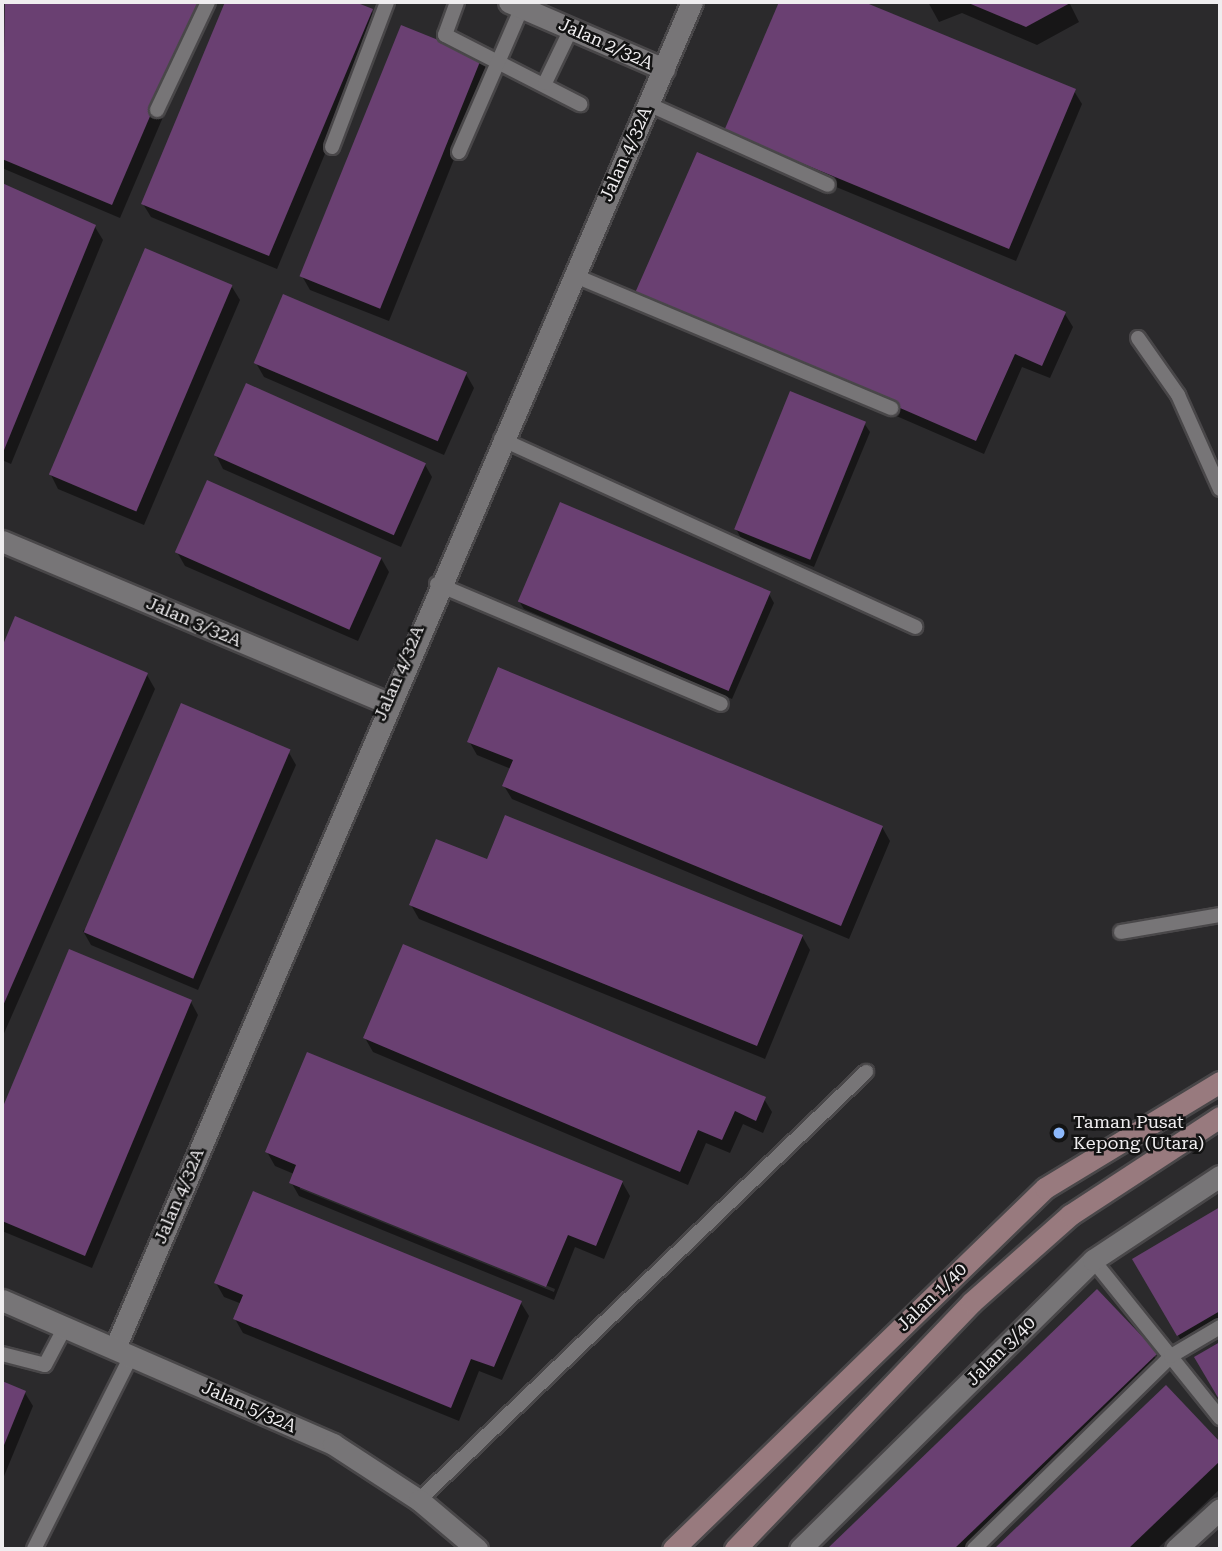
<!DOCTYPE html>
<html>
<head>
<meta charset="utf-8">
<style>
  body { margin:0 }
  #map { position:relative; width:1222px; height:1551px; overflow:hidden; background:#2b2a2c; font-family:"Roboto Serif",serif }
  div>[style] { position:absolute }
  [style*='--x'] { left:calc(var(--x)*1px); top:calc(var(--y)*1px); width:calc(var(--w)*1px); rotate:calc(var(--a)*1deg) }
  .shadow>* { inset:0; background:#0007 }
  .building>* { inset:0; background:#6a4072; transform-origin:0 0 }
  .roads { filter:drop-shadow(2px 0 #494749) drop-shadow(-2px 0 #494749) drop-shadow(0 2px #494749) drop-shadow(0 -2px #494749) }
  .service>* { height:14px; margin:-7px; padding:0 7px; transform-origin:7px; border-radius:7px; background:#777577 }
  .minor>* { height:21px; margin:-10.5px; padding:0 10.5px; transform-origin:10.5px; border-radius:10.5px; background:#777577 }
  .tertiary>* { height:21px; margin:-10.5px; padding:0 10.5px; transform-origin:10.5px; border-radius:10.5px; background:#777577 }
  .secondary>* { height:21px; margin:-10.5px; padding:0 10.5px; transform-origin:10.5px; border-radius:10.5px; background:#987a7e }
  .dots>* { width:19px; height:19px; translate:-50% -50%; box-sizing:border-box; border:4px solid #131313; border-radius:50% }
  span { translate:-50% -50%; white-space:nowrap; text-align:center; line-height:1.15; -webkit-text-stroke:5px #131313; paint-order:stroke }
  .street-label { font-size:18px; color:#efedef }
  .poi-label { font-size:18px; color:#efedef }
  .left { translate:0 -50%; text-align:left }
  .frame { position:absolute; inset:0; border:4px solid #efedef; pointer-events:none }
</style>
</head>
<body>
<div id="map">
  <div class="shadow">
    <div style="clip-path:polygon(6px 2px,212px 2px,120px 218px,2px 168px)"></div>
    <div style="clip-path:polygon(227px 2px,351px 2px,371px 10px,379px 24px,277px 269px,151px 217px,143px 204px)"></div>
    <div style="clip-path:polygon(781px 2px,860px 2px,1074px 91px,1082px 104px,1016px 261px,734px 145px,726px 131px)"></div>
    <div style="clip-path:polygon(928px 2px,1069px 2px,1079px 22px,1037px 45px,962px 13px,939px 22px)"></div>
    <div style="clip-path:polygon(481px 59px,489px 72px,389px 321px,310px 290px,302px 276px)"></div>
    <div style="clip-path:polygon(2px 185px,95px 227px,103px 240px,11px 464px,2px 460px)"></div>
    <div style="clip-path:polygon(232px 287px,240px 300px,144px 525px,58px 489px,51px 475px)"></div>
    <div style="clip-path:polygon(637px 293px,1065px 314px,1073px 327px,1050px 378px,1022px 367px,984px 454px,645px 307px)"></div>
    <div style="clip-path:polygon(256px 363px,466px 374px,474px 388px,444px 455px,264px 377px)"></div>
    <div style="clip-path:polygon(864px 423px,870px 432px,814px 567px,741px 538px,736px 529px)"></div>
    <div style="clip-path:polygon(216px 455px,424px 463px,432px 477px,401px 547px,223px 469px)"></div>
    <div style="clip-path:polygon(177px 552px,381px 558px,389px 572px,358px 641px,185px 566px)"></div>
    <div style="clip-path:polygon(769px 594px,774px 603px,732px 699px,524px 609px,519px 601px)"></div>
    <div style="clip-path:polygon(16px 618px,147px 675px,155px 689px,2px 1038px,2px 652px)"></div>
    <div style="clip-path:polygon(469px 741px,882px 827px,890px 841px,849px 939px,512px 799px,504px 786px,511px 769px,477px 755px)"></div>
    <div style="clip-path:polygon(288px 751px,296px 765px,198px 990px,91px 945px,83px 931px)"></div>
    <div style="clip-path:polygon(488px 861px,802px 936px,810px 950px,765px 1059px,419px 919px,411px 905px)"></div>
    <div style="clip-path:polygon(69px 952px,191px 1002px,198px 1015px,92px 1268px,2px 1231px,2px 1113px)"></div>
    <div style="clip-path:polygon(365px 1038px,764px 1099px,772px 1112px,763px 1133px,743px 1124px,730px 1153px,706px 1143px,688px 1185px,373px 1052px)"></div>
    <div style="clip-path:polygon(evenodd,267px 1152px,622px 1182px,630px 1196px,604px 1259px,575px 1247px,554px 1300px,299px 1196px,291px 1182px,294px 1174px,275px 1166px,267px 1152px,300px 1185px,555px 1289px,554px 1292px,300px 1189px,300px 1185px)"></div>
    <div style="clip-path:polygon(1220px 1210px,1220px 1336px,1189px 1354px,1134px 1260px)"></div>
    <div style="clip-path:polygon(216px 1283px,521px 1303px,529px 1316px,502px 1380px,479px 1371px,459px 1421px,243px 1333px,235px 1319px,242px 1304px,224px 1297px)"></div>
    <div style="clip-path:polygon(1097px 1292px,1168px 1372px,983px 1549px,829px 1549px)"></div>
    <div style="clip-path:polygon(2px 1383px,25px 1393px,33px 1406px,2px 1481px)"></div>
    <div style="clip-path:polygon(1166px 1388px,1220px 1444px,1220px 1489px,1157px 1549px,997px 1549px)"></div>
  </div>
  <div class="building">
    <div style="clip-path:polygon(5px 2px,199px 2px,112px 205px,2px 159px)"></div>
    <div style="clip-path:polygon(225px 2px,355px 2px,373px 9px,269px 256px,141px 204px)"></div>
    <div style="clip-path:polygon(779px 2px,864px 2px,1076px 89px,1009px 249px,724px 131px)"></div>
    <div style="clip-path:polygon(966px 2px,1072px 2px,1026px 27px)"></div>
    <div style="left:401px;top:25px;width:87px;height:271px;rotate:22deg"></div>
    <div style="clip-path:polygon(697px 152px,1066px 312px,1042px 366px,1015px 354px,976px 441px,635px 293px)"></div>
    <div style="clip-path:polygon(2px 183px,96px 225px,2px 455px)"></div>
    <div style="left:145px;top:248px;width:95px;height:246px;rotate:23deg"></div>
    <div style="left:283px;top:294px;width:200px;height:75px;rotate:23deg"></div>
    <div style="left:246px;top:383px;width:197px;height:79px;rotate:24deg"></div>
    <div style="left:790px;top:391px;width:82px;height:149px;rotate:22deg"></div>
    <div style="left:207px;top:480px;width:191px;height:79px;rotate:24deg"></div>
    <div style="left:560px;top:502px;width:229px;height:108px;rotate:23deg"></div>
    <div style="clip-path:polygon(15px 616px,148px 673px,2px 1008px,2px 647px)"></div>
    <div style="clip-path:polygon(498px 667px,883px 826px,841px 926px,502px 786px,513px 760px,467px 742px)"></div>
    <div style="left:181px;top:703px;width:119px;height:249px;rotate:23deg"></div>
    <div style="clip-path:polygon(505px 815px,803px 935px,757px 1046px,409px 905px,436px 839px,487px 859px)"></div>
    <div style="clip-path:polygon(403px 944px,766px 1097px,756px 1121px,735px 1111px,722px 1140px,698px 1130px,680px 1172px,363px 1038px)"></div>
    <div style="clip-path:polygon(69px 949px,192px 1000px,85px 1256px,2px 1221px,2px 1109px)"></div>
    <div style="clip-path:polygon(307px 1052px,623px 1181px,596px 1246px,568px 1235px,546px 1287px,289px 1183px,296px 1165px,265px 1152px)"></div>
    <div style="clip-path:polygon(253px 1191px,522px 1301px,494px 1367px,471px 1359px,451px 1408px,233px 1319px,243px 1295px,214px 1283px)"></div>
    <div style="clip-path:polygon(1220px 1207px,1220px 1311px,1177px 1336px,1132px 1259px)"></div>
    <div style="clip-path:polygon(1097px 1289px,1158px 1353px,954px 1549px,827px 1549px)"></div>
    <div style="clip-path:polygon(1220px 1342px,1220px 1401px,1194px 1357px)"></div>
    <div style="clip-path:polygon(2px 1381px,26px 1391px,2px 1450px)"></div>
    <div style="clip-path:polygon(1166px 1385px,1220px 1442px,1220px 1461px,1128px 1549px,994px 1549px)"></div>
  </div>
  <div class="roads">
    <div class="service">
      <div style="--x:457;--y:2;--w:35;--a:110"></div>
      <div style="--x:445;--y:35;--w:152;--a:27.1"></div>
      <div style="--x:545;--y:83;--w:60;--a:-64.3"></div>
      <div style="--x:648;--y:104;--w:197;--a:24.2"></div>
      <div style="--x:157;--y:110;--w:119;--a:-64.7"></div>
      <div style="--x:332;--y:147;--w:155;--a:-69.2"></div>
      <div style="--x:459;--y:152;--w:158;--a:-66.5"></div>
      <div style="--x:573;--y:275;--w:345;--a:22.7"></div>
      <div style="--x:1138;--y:338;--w:70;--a:54.9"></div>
      <div style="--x:1178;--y:395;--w:103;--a:65.9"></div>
      <div style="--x:501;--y:439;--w:455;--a:24.4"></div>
      <div style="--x:437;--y:584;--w:308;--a:22.9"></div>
      <div style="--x:1121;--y:932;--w:100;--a:-9.7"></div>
      <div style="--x:1093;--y:1260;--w:203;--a:51.2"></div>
      <div style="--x:2;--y:1354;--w:44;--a:14.3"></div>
      <div style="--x:45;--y:1365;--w:43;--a:-62.2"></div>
      <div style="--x:419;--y:1500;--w:619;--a:-43.76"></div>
      <div style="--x:34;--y:1549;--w:216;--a:-63.3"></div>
      <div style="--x:974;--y:1549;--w:276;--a:-44.4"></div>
      <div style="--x:1171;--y:1356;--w:57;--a:-30.6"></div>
    </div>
    <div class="minor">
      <div style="--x:509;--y:2;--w:169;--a:23.4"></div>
      <div style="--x:2;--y:541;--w:418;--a:22.8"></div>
      <div style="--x:115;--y:1348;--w:1464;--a:-66.8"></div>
      <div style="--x:800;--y:1549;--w:412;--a:-44.6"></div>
      <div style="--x:1093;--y:1260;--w:152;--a:-33.5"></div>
      <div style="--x:1176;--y:1549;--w:59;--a:-42.3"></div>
    </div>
    <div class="tertiary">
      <div style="--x:2;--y:1300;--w:361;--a:23.5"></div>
      <div style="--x:333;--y:1444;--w:103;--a:33.1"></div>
      <div style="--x:419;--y:1500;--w:76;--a:40.2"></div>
    </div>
    <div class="secondary">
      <div style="--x:673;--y:1549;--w:518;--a:-44.14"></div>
      <div style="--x:1045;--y:1188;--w:205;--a:-31.2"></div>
      <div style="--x:735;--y:1549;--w:342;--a:-46.2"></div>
      <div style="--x:972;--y:1302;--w:131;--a:-41.6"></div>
      <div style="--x:1070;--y:1215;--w:179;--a:-33.2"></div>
    </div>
  </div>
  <div class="dots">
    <div style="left:1059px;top:1133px;background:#8db9fc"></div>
  </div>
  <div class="street-label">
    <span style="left:606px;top:44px;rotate:24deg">Jalan 2/32A</span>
    <span style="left:626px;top:154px;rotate:-66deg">Jalan 4/32A</span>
    <span style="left:194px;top:622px;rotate:23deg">Jalan 3/32A</span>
    <span style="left:399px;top:673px;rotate:-67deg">Jalan 4/32A</span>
    <span style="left:179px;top:1196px;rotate:-67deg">Jalan 4/32A</span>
    <span style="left:932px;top:1297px;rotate:-44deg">Jalan 1/40</span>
    <span style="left:1001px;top:1351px;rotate:-45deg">Jalan 3/40</span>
    <span style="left:249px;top:1407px;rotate:24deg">Jalan 5/32A</span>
  </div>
  <div class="poi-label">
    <span class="left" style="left:1073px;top:1133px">Taman Pusat<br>Kepong (Utara)</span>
  </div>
  <div class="frame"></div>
</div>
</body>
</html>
